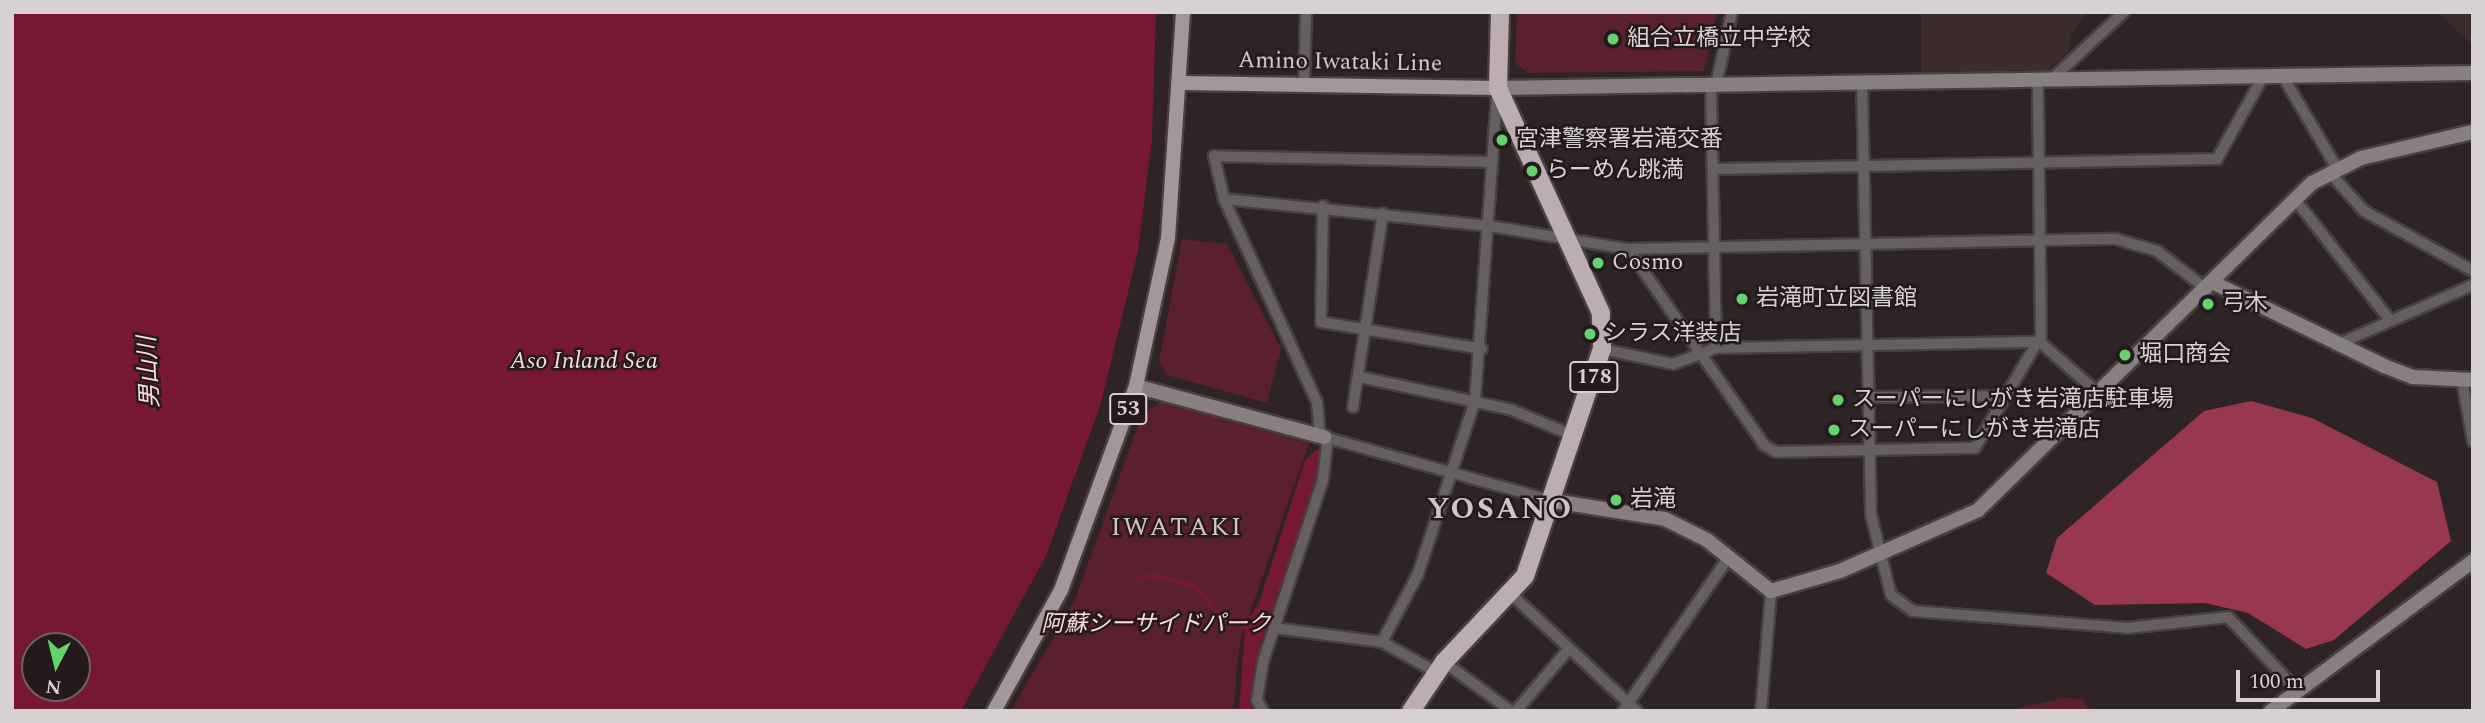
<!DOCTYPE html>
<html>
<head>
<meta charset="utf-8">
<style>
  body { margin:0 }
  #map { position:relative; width:2485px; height:723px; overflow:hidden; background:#2e2325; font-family:Spectral,"Noto Sans JP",serif }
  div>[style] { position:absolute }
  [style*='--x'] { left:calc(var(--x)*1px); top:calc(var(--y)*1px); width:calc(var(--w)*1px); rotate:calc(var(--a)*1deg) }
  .built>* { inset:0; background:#3d2c2e }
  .green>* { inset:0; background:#5b202d }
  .forest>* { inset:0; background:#97384e }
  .water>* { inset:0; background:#761833 }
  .roads { filter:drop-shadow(2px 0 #493f41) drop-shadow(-2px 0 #493f41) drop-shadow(0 2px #493f41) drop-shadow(0 -2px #493f41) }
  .street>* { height:10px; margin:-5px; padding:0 5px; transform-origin:5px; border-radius:5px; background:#655f60 }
  .secondary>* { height:14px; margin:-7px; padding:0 7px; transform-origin:7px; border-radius:7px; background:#887f80 }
  .primary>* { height:14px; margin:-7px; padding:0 7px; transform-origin:7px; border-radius:7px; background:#a39899 }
  .highway>* { height:18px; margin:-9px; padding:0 9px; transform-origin:9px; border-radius:9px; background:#bcaeb0 }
  .dots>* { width:19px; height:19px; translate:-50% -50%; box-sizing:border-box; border:4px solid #241a1b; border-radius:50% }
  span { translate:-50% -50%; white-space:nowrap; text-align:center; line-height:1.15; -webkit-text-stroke:5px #241a1b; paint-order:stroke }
  .shield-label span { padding:2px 5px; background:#241a1b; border:2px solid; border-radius:5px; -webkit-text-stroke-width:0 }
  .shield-label { font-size:21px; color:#d8d1d2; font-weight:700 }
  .poi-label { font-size:23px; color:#d8d1d2 }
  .left { translate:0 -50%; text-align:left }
  .street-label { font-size:23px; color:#d8d1d2 }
  .park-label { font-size:23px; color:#f8dcdf; font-style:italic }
  .water-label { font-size:24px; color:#f7dbdf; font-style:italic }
  .quarter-label { font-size:26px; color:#d2c4c6; letter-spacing:2px }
  .district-label { font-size:30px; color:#d2c4c6; font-weight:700; letter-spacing:2px }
  .frame { position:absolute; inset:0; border:14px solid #d8d1d2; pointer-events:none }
  .north { position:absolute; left:21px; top:632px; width:70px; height:70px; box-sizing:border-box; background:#241a1b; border:2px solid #6c6364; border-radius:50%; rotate:187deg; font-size:19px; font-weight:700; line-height:28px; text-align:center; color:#d8d1d2 }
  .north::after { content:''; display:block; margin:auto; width:24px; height:32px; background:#63d469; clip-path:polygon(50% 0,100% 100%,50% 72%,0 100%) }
  .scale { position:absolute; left:2236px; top:670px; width:144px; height:32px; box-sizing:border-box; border:4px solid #d8d1d2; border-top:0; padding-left:9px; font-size:21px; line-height:24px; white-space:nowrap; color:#d8d1d2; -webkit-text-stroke:5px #241a1b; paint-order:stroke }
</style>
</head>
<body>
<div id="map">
  <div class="built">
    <div style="clip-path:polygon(1921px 12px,2088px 12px,2071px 34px,2069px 50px,2048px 70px,1921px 73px)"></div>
    <div style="clip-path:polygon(2438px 12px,2473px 12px,2473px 46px)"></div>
  </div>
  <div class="green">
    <div style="clip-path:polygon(1517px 12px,1717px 12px,1704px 71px,1528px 73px,1515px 63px)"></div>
    <div style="clip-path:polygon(1182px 239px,1227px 244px,1281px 349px,1267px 403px,1167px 375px,1159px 362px)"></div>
    <div style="clip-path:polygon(1161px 402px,1309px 443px,1240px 641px,1233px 711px,1011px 711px,1075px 600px,1142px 414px)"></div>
    <div style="clip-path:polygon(2067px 697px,2083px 700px,2090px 711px,2008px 711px)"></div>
  </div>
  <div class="forest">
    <div style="clip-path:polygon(2251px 401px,2312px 418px,2437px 482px,2451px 541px,2334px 640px,2306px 649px,2248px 613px,2205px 603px,2095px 605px,2046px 573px,2057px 538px,2204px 411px)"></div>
  </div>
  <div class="water">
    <div style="clip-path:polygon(evenodd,12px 12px,1156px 12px,1152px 139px,1138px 251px,1101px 403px,1046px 556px,961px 711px,12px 711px,12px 12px,35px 646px,77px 646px,77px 688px,35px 688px,35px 646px)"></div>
    <div style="clip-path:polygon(1316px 450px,1322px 450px,1318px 476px,1261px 642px,1251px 711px,1239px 711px,1245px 629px,1219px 617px,1193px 588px,1151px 577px,1124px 582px,1152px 573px,1195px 584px,1223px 616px,1245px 623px,1259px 603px,1305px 460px)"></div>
  </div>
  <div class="roads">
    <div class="street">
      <div style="--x:2282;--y:75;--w:108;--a:59.4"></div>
      <div style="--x:2051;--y:80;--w:100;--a:-43"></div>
      <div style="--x:1862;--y:83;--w:432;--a:88.8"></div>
      <div style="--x:1871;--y:515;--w:82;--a:76"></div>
      <div style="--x:1891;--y:595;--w:27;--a:36"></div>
      <div style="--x:1913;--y:611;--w:215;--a:4.5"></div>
      <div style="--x:2127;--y:628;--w:102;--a:-6.2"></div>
      <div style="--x:2228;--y:617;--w:99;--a:46.6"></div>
      <div style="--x:1304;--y:85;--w:73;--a:-88.4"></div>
      <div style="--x:1716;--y:85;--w:75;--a:-77.6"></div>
      <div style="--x:1492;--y:162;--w:278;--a:-178.8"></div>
      <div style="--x:1214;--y:156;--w:44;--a:76.9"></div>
      <div style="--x:1224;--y:199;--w:267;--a:5.8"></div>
      <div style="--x:1490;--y:226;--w:140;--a:9.5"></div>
      <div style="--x:1628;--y:249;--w:488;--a:-1.2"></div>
      <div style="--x:2116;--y:239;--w:43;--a:16.3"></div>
      <div style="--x:2157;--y:251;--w:64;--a:37.4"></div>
      <div style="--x:1713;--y:169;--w:504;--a:-1.14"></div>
      <div style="--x:2217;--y:159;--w:96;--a:-60.8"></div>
      <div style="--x:2329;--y:172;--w:52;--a:48.1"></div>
      <div style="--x:2364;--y:211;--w:124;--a:28.8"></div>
      <div style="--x:2294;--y:198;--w:154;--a:51.9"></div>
      <div style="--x:1224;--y:199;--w:223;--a:65.4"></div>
      <div style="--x:1317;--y:402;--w:34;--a:85"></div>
      <div style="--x:1323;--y:206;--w:116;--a:91"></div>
      <div style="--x:1321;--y:322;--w:163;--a:9.5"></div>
      <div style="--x:1628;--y:249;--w:239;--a:55.2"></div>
      <div style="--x:1764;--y:445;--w:14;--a:30"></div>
      <div style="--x:1776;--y:452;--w:199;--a:-1.2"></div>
      <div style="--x:1975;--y:448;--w:130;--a:-59.5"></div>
      <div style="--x:2041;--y:336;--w:256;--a:-90.7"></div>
      <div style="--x:2040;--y:342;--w:77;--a:41.3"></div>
      <div style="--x:2336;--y:345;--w:150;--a:-23.7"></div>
      <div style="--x:1716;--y:348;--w:324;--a:-1.1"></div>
      <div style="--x:1602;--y:349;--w:73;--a:11.9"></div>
      <div style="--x:1673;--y:364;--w:46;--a:-20.4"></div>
      <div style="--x:1716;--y:348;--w:263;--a:-91.1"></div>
      <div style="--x:1360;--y:377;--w:156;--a:12.2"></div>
      <div style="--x:1512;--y:410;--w:67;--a:22.8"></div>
      <div style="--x:2462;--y:380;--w:62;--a:79.8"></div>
      <div style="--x:1867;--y:397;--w:140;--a:-0.4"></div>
      <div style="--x:1353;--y:407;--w:196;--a:-81.2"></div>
      <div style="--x:1324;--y:437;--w:238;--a:15.6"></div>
      <div style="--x:1512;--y:595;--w:171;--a:42.9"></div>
      <div style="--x:1274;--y:628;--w:109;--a:7.4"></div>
      <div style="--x:1382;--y:642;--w:62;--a:29.1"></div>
      <div style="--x:1382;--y:642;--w:77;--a:-62.1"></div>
      <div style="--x:1418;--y:574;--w:182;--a:-71.8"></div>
      <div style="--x:1475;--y:401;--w:310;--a:-85.9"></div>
      <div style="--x:1444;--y:662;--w:83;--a:36.2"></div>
      <div style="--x:1263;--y:711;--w:13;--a:-119"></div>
      <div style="--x:1257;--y:700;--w:38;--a:-81"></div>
      <div style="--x:1263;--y:662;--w:193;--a:-71.8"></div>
      <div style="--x:1323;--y:479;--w:42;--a:-83.2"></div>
      <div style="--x:1516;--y:711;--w:80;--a:-49.6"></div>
      <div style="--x:1623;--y:711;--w:187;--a:-55.5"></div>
      <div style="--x:1761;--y:711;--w:120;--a:-85.2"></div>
    </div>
    <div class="secondary">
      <div style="--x:1498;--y:88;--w:975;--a:-0.88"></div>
      <div style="--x:2214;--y:283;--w:189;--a:26"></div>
      <div style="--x:2384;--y:366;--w:31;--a:21"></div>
      <div style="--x:2413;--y:377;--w:60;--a:2.9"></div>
      <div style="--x:1136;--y:386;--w:195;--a:15.2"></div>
      <div style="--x:1554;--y:501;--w:112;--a:9.2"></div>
      <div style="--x:1665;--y:519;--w:47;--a:26.6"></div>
      <div style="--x:1707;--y:540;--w:82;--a:38.6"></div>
      <div style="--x:1771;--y:591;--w:72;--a:-16.2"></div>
      <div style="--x:1840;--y:571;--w:151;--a:-23.8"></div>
      <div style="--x:1978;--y:510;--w:467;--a:-44.4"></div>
      <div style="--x:2312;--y:183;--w:55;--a:-27"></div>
      <div style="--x:2361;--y:158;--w:115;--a:-13.1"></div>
      <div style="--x:2271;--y:711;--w:252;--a:-36.6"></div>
    </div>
    <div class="primary">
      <div style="--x:1182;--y:83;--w:316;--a:0.9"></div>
      <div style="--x:994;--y:711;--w:138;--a:-61"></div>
      <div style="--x:1061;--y:590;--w:217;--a:-69.8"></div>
      <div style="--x:1136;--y:386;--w:151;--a:-77.8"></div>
      <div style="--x:1168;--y:238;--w:226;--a:-86.2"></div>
    </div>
    <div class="highway">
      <div style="--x:1411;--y:711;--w:59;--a:-56"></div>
      <div style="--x:1444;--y:662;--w:118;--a:-46.7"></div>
      <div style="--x:1525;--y:576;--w:240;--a:-71.3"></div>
      <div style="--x:1602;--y:349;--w:36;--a:-92"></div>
      <div style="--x:1601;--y:313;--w:247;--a:-114.6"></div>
      <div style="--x:1498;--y:88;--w:76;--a:-88.5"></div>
    </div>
  </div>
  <div class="dots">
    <div style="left:1613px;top:39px;background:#63d469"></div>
    <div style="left:1502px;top:140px;background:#63d469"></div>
    <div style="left:1532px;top:171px;background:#63d469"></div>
    <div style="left:1598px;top:263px;background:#63d469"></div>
    <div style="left:1742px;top:299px;background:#63d469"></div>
    <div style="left:2208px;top:304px;background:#63d469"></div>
    <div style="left:1590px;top:334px;background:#63d469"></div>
    <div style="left:2125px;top:355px;background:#63d469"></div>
    <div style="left:1838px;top:400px;background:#63d469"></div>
    <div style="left:1834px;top:430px;background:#63d469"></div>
    <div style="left:1616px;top:500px;background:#63d469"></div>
  </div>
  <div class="shield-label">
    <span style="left:1594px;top:377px">178</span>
    <span style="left:1128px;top:409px">53</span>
  </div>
  <div class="poi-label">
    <span class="left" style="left:1627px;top:39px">組合立橋立中学校</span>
    <span class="left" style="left:1516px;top:140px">宮津警察署岩滝交番</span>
    <span class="left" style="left:1546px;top:171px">らーめん跳満</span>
    <span class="left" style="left:1612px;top:263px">Cosmo</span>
    <span class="left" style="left:1756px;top:299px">岩滝町立図書館</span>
    <span class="left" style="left:2222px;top:304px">弓木</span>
    <span class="left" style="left:1604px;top:334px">シラス洋装店</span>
    <span class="left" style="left:2139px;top:355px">堀口商会</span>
    <span class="left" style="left:1852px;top:400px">スーパーにしがき岩滝店駐車場</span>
    <span class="left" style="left:1848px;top:430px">スーパーにしがき岩滝店</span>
    <span class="left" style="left:1630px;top:500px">岩滝</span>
  </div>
  <div class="street-label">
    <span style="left:1340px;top:63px;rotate:1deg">Amino Iwataki Line</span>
  </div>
  <div class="park-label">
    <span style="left:1156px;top:625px">阿蘇シーサイドパーク</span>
  </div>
  <div class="water-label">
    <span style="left:584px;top:362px">Aso Inland Sea</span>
    <span style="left:150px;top:372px;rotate:-93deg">男山川</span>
  </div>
  <div class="quarter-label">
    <span style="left:1177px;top:528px">IWATAKI</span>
  </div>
  <div class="district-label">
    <span style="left:1500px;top:509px">YOSANO</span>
  </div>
  <div class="frame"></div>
  <div class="north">N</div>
  <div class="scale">100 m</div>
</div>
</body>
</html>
